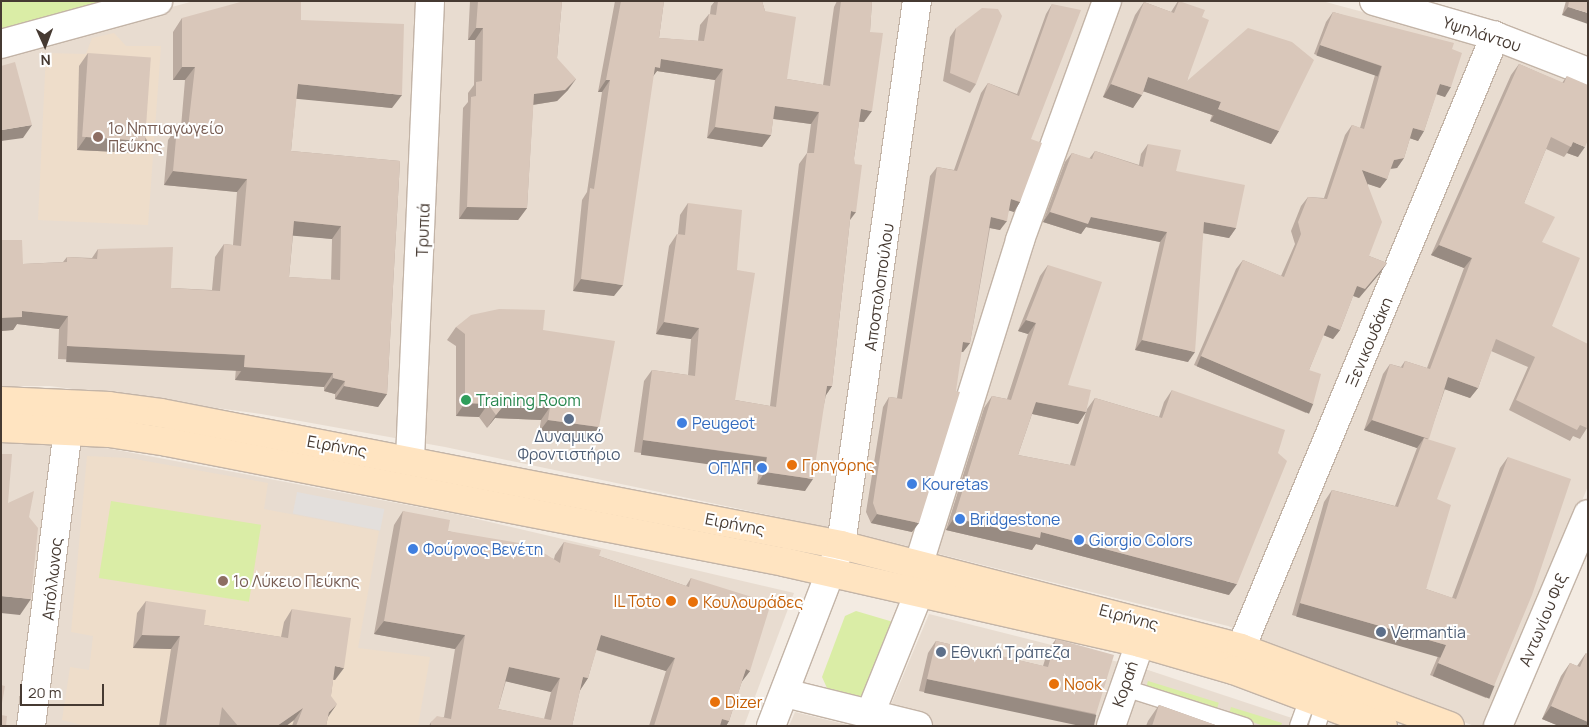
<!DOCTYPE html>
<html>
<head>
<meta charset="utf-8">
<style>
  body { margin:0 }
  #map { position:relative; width:1589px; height:727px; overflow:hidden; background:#f3ebe2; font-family:Manrope,sans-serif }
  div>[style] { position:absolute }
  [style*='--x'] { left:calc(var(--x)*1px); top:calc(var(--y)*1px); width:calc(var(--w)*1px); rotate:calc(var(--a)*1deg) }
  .residential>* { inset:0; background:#e8dcd0 }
  .education>* { inset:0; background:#eeddca }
  .green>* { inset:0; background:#daeda6; transform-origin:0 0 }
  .parking>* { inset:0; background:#e3dfdc; transform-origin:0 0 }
  .roads { filter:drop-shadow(1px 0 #c3b4a7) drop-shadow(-1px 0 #c3b4a7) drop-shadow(0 1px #c3b4a7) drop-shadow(0 -1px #c3b4a7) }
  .lane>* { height:16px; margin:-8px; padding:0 8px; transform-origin:8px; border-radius:8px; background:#fff }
  .street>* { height:28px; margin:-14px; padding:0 14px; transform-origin:14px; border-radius:14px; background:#fff }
  .secondary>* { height:28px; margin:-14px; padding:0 14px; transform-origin:14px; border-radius:14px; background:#ffe4c1 }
  .wall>* { inset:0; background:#bbaba0 }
  .shaded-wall>* { inset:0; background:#988b82; transform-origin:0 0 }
  .building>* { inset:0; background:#d9c7ba; transform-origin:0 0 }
  .dots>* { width:14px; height:14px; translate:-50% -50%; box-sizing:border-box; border:2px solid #fff; border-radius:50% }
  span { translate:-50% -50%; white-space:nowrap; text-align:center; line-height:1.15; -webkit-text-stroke:4px #fff; paint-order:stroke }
  .street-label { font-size:16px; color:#463a32 }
  .education-label { font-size:16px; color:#785e54 }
  .left { translate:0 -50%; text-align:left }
  .leisure-label { font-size:16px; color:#27864d }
  .shop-label { font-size:16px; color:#366cbe }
  .right { translate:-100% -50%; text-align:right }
  .service-label { font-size:16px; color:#4e5e75 }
  .food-label { font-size:16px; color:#c56008 }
  .frame { position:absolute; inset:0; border:2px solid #463a32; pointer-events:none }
  .north { position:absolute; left:20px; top:20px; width:50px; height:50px; -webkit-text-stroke:4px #fff; paint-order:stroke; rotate:178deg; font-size:14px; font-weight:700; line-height:20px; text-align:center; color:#463a32 }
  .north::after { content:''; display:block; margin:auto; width:18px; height:22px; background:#463a32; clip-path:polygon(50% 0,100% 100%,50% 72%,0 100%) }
  .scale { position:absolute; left:20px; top:684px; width:84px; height:22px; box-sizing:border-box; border:2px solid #463a32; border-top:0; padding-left:6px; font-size:15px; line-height:18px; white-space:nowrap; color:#463a32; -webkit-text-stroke:4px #fff; paint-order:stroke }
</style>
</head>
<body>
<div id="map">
  <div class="residential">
    <div style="clip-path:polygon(194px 1px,1322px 1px,1494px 47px,1588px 83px,1588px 486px,1491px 726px,1474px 726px,1228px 626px,859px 534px,445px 447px,261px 414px,50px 386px,1px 386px,1px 53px)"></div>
    <div style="clip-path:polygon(1px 443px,101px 447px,460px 515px,794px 593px,744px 726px,1px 726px)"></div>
    <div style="clip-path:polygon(929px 614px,1142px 668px,1316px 726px,882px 726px)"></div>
    <div style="clip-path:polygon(795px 712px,852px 726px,789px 726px)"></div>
  </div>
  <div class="education">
    <div style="clip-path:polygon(114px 33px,126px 46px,161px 46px,148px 225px,38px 220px,46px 53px,86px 54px,92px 38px)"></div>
    <div style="clip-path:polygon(87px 456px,129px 458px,268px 483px,264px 509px,379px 531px,358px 648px,430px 657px,418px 726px,85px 726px,62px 720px,70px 667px,89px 670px,93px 636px,71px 632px)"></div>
  </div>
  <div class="green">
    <div style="clip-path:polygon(1px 1px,124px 1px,1px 33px)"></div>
    <div style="left:111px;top:501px;width:152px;height:78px;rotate:9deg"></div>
    <div style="clip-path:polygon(856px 611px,900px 624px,871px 699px,827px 688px,822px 677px,845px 616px)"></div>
    <div style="left:1148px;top:681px;width:74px;height:9px;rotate:17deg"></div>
    <div style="clip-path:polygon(1231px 707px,1282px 723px,1281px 726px,1264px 726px,1229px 714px)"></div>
  </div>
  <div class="parking">
    <div style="left:297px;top:492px;width:89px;height:22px;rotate:11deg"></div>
  </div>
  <div class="roads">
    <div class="lane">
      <div style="--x:1125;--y:688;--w:126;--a:17.6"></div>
      <div style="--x:1298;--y:726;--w:32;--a:-70"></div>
      <div style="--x:1317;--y:726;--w:25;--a:-72"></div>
    </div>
    <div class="street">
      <div style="--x:1374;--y:1;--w:126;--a:16.1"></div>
      <div style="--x:1495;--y:36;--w:100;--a:21.2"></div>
      <div style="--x:1;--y:44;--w:163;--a:-15.3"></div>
      <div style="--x:410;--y:459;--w:458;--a:-87.5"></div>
      <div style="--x:919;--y:563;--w:338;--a:-72.6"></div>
      <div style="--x:1020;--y:240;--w:254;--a:-70"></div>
      <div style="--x:1241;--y:648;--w:663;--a:-67.46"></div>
      <div style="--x:785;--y:693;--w:137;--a:13.9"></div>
      <div style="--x:870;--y:714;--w:131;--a:-68"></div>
      <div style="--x:31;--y:726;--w:297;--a:-82.9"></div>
      <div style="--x:771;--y:726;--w:194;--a:-68.9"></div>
      <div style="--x:841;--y:545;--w:549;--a:-82.05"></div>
      <div style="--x:1111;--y:726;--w:88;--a:-70.7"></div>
      <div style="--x:1498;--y:726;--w:230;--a:-67"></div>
    </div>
    <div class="secondary">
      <div style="--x:1;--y:401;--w:108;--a:2.7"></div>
      <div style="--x:109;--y:406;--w:52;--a:7.7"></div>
      <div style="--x:161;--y:413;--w:693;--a:10.99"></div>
      <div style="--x:841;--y:545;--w:413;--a:14.4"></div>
      <div style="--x:1241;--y:648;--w:223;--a:20.5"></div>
      <div style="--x:1;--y:428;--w:108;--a:2.7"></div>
      <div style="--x:109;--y:433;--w:59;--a:8.8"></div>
      <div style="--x:167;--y:442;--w:629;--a:11.01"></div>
      <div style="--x:784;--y:562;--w:365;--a:12.8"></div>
      <div style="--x:1140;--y:643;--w:97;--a:16.2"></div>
      <div style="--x:1233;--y:670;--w:160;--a:20.5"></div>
    </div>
  </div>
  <div class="wall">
    <div style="clip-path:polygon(470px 1px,562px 1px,557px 58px,568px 90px,557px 101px,533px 105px,527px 208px,518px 220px,459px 219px,463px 108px,468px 102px,468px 93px,474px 85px,475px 40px,468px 40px)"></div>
    <div style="clip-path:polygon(615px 1px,664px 1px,659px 38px,698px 41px,700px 25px,709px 14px,710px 14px,711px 6px,715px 1px,762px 1px,765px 11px,787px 79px,823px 85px,834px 7px,837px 1px,872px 1px,864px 122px,859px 122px,854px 158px,850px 220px,832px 386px,826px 395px,805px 491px,757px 484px,759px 469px,634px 452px,644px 381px,652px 370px,688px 375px,691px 339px,656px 334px,669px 246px,677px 234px,678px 234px,680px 215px,688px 203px,737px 270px,735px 400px,770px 406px,799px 164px,807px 153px,811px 124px,773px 119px,771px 135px,762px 147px,707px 138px,715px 80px,657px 71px,653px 76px,614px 296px,573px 291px,582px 200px,587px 192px,602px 92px,598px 92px)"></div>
    <div style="clip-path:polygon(1178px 1px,1202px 17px,1187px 81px,1279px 131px,1271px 144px,1210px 121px,1212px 115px,1144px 91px,1133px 108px,1103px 97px,1135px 15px,1144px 2px,1171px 12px)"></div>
    <div style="clip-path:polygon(1566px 1px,1588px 1px,1562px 15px)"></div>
    <div style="clip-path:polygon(1052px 4px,1020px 202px,1014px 212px,1009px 210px,1000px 230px,990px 228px,970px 343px,963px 352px,961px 352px,912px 532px,871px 523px,866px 512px,883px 407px,889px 397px,897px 398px,930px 176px,937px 167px,954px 170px,981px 93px,988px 83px,1017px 94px,1046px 14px)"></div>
    <div style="clip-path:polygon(1333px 12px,1452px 49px,1445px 97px,1436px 94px,1424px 131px,1418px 141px,1410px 138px,1404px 158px,1397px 168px,1390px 169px,1387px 179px,1380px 188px,1368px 184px,1369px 256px,1387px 263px,1380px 273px,1359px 298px,1353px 296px,1340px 330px,1333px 339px,1323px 335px,1309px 370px,1306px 413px,1194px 365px,1236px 269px,1243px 260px,1281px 276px,1295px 244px,1291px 231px,1301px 206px,1308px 197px,1324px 198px,1345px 135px,1352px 125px,1360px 128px,1375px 75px,1314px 54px,1326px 22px)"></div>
    <div style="clip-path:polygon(evenodd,182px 18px,301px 20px,392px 108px,296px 98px,291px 151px,400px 161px,387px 394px,378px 407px,335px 399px,335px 394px,324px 391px,324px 387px,235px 380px,236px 368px,58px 359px,59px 329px,17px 324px,13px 330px,1px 331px,1px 240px,23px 264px,63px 262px,67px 257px,92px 258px,98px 249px,171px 288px,212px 290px,215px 257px,224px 244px,233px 245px,237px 192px,164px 185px,168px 140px,177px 127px,181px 127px,185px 80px,173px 80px,173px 32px,182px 18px,293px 235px,332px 239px,331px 280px,289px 277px,293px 235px)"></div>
    <div style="clip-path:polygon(956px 28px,976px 84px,970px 93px,943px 81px,950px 37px)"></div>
    <div style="clip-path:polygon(88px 53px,147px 140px,138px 153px,77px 150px,79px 66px)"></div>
    <div style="clip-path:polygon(1519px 64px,1562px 83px,1567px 76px,1578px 157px,1567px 153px,1564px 157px,1546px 149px,1524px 203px,1542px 242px,1552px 326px,1587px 428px,1580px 439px,1573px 436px,1570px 441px,1509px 410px,1528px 367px,1491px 351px,1478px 388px,1470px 398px,1445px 389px,1428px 439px,1437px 499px,1426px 589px,1452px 598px,1500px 468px,1508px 457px,1486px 698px,1430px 675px,1438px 656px,1292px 615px,1324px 502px,1332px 490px,1395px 506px,1417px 448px,1364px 430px,1383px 374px,1390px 364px,1401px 367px,1405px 361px,1427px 368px,1464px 268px,1431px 255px,1511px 75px)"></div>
    <div style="clip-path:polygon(1148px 144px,1176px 171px,1236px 228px,1229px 238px,1203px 233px,1188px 362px,1135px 350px,1160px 242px,1086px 227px,1081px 234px,1043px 222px,1065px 162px,1072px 153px,1089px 159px,1095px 151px,1139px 165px,1141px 154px)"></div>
    <div style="clip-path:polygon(1048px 265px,1068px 385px,1086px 412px,1078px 424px,1032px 414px,1018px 455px,1070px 465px,1087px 409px,1095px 398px,1159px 417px,1164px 402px,1172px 390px,1229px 595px,1036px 544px,1032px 550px,946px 530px,984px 408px,992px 396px,1007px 399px,1028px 334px,1018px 331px,1040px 276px)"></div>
    <div style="clip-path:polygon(456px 327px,543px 330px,599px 427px,590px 440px,539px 432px,541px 420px,495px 418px,487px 428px,479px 417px,456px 416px,456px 346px,447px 340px)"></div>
    <div style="clip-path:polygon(evenodd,403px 511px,448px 531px,554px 559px,555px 555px,564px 542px,599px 556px,686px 586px,691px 578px,750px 671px,742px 681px,729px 721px,726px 726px,649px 726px,666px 671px,596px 650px,588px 678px,580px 690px,572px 726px,429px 726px,431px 722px,444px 717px,455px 649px,374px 634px,394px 525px,403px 511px,506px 681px,551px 692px,544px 719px,498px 709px,506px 681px)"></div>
    <div style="clip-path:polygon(146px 601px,204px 625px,281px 637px,284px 622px,292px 609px,335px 680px,333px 680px,328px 717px,326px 726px,292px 726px,294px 720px,286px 726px,159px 726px,171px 649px,133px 648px,137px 613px)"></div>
    <div style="clip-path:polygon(1056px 639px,1096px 714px,1088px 726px,919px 691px,928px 653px,936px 641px,1043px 666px,1048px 650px)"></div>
    <div style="clip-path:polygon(1586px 653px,1588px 726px,1559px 726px,1542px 719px,1561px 676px,1570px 663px,1577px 666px)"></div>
    <div style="clip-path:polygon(1159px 705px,1218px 726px,1146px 726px,1148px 721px)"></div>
  </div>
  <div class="shaded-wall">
    <div style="clip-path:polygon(1568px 7px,1588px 13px,1588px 24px,1562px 15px)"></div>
    <div style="clip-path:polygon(476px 28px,483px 28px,475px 40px,468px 40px)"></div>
    <div style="left:1320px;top:45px;width:65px;height:11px;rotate:19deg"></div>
    <div style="clip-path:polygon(661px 59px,723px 69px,715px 80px,657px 71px,651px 79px,655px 67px)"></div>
    <div style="clip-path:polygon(182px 67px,195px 67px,185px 80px,173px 80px)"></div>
    <div style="left:1148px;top:77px;width:77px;height:15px;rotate:19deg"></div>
    <div style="clip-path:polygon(576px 79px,568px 90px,557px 101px,525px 106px,534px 94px)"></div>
    <div style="clip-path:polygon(606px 80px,610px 80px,602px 92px,598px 92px)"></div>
    <div style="clip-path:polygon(298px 84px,402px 95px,392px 108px,288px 98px)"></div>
    <div style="clip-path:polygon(1111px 84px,1142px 95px,1133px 108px,1103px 97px)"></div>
    <div style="clip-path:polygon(1440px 84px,1451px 87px,1445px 97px,1433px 93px)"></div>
    <div style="clip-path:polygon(775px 106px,819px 112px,811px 124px,767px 118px)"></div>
    <div style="clip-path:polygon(861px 109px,872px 111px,864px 122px,853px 121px)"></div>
    <div style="clip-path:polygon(1218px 109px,1279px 131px,1271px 144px,1210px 121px)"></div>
    <div style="clip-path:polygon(32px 125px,23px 138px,1px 141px,2px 130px)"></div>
    <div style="clip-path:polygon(715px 127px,771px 135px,762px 147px,707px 138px)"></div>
    <div style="clip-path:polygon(1413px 128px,1424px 131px,1418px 141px,1406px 137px)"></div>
    <div style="clip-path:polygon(86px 137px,147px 140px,138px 153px,77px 150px)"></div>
    <div style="clip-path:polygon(1573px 142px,1585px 147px,1578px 157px,1567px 153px)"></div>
    <div style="clip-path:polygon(1404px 158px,1397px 168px,1387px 169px,1394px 160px)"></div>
    <div style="clip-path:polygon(1362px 170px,1387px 179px,1380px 188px,1356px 180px)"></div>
    <div style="clip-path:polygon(173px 171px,247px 179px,237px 192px,164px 185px)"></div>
    <div style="clip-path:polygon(1011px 199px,1020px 202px,1014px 212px,1004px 209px)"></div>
    <div style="clip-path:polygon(467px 207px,527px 208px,518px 220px,459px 219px)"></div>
    <div style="clip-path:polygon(851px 211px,856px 212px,847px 224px)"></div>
    <div style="clip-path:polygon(1050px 212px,1091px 217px,1167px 232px,1160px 242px,1086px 227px,1081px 234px,1043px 222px)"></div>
    <div style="clip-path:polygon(991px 217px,1007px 221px,1000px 230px,985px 227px)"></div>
    <div style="clip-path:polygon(294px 221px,341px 226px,332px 239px,285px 235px)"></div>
    <div style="clip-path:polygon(1204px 222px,1236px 228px,1229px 238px,1197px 232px)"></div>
    <div style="clip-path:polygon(1439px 245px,1472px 258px,1464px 268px,1431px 255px)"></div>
    <div style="clip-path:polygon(1387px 263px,1380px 273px,1359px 298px,1351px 295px,1357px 286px)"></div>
    <div style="clip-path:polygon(581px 279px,623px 285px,614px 296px,573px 291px)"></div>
    <div style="clip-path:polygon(22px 311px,68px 316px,59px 329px,17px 324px,13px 330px,1px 331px,1px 318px)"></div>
    <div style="clip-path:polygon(1026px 320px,1036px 323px,1028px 334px,1018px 331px)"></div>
    <div style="clip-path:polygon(664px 322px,699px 328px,691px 339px,656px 334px)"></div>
    <div style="clip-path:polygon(1328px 325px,1340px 330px,1333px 339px,1321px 334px)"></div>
    <div style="clip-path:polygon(1142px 340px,1195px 352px,1188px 362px,1135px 350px)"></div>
    <div style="clip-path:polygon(963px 342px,970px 343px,963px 352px,956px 351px)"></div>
    <div style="left:67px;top:346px;width:178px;height:16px;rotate:3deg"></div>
    <div style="left:1201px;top:356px;width:122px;height:11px;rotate:23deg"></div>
    <div style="clip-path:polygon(244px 367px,333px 373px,324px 387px,235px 380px)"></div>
    <div style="clip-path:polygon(1448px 377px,1478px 388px,1470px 398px,1441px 388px)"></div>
    <div style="clip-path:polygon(333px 378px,345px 381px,335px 394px,324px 391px)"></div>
    <div style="clip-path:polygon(344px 386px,387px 394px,378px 407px,335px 399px)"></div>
    <div style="clip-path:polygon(827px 386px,832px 386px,824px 398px)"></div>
    <div style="clip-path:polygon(1036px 402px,1086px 412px,1078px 424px,1028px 413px)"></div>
    <div style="clip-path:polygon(465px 403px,488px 404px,479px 417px,456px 416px)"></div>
    <div style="clip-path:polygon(504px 405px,550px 407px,541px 420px,495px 418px,487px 428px,496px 415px)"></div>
    <div style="clip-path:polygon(548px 420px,599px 427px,590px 440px,539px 432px)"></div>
    <div style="clip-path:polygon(1372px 420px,1429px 439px,1424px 438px,1417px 448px,1364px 430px)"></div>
    <div style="left:643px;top:440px;width:125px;height:15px;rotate:8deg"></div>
    <div style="clip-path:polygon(765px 472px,813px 479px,805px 491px,757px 484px)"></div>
    <div style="clip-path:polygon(877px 514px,919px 523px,912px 532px,871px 523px)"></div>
    <div style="clip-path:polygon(954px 518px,1041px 532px,1237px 584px,1229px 595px,1036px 544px,1032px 550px,946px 530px)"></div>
    <div style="clip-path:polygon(1px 596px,31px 599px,20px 615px,1px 613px)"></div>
    <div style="left:1300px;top:603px;width:152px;height:14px;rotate:16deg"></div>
    <div style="clip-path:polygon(384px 621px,465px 635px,455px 649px,374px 634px)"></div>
    <div style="clip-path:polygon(142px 635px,180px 636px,171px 649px,133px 648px)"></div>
    <div style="clip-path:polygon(601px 635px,675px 658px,666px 671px,591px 648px)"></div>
    <div style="left:1438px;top:663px;width:61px;height:14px;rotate:22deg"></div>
    <div style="clip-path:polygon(335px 666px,344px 668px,335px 680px,327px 678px)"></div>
    <div style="clip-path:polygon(509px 667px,560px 678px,551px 692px,500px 680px)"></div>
    <div style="clip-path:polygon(746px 669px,750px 671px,740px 684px)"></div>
    <div style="clip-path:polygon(583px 677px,588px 678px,579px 692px)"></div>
    <div style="left:927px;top:679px;width:173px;height:14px;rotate:12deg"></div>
    <div style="clip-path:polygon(337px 704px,328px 717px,320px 724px,329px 712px)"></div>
    <div style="clip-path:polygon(1551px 706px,1588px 722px,1588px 726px,1559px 726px,1542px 719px)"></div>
    <div style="clip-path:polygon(303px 708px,294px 720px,286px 726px,277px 726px)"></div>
    <div style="clip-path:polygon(722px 719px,729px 721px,726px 726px,717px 726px)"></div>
  </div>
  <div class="building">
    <div style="clip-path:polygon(evenodd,244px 1px,301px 1px,301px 20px,404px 24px,402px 95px,298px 84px,291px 151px,400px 161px,387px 394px,344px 386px,345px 381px,333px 378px,333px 373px,244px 367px,245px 355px,67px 346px,68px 316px,22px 311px,22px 317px,1px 318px,1px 240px,22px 240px,23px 264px,67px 262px,67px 257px,97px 259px,98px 249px,173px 247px,171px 288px,220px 291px,224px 244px,241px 246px,247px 179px,173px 171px,177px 127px,188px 128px,195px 67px,182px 67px,182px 18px,244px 1px,294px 221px,341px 226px,340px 280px,289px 277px,294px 221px)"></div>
    <div style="clip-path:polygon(478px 1px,562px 1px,557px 58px,576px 79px,565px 90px,534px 94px,527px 208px,467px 207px,471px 97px,476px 96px,476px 82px,482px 81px,483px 28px,476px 28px)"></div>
    <div style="clip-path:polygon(621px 1px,664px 1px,659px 38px,704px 41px,709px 14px,716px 15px,718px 1px,762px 1px,765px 11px,796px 17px,787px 79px,830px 86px,841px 1px,872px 1px,870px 32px,883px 33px,872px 111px,861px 109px,854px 158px,855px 164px,862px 165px,856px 212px,851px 211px,832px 386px,827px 386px,813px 479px,765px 472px,767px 457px,643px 440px,652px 370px,695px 376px,699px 328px,664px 322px,677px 234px,685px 235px,688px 203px,742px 210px,737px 270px,755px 273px,735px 400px,776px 407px,807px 153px,814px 153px,819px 112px,775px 106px,771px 135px,715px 127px,723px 69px,661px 59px,660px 68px,655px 67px,623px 285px,581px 279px,590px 188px,594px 189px,610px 80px,606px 80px)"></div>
    <div style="clip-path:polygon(1179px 1px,1205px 10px,1202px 17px,1209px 20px,1187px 81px,1248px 28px,1292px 42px,1314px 60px,1279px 131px,1218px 109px,1221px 102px,1148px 77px,1142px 95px,1111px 84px,1144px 2px,1174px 13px)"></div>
    <div style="clip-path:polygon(1569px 1px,1588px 1px,1588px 13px,1568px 7px)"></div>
    <div style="clip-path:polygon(1052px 4px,1081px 10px,1031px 139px,1042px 143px,1020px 202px,1011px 199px,1007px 221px,991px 217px,970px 343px,963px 342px,956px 391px,960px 392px,919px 523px,877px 514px,873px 503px,889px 397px,902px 399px,937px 167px,957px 171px,988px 83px,1019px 96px)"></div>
    <div style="clip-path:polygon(982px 8px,998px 9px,1002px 16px,976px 84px,950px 73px,956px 28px)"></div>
    <div style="clip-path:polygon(1333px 12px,1454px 43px,1452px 49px,1462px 53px,1451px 87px,1440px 84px,1424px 131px,1413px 128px,1404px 158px,1394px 160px,1387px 179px,1362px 170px,1382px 222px,1369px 256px,1387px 263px,1365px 289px,1357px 286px,1340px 330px,1328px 325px,1309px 370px,1321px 374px,1313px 404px,1201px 356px,1243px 260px,1284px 277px,1301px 234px,1298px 222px,1308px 197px,1327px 199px,1352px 125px,1364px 129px,1382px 66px,1320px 45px)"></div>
    <div style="left:88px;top:53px;width:63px;height:84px;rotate:4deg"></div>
    <div style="clip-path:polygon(15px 62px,32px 125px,2px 130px,1px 66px)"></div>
    <div style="clip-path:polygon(1519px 64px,1564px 83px,1567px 76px,1588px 85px,1588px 140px,1585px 147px,1573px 142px,1571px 147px,1551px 137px,1524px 203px,1555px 217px,1542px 242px,1580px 258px,1552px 326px,1588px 344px,1588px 426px,1587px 428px,1580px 425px,1577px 430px,1516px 400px,1535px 357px,1496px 339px,1478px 388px,1448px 377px,1429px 439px,1372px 420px,1390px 364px,1403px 368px,1405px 361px,1430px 369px,1472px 258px,1439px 245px)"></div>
    <div style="clip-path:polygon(1148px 144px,1181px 150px,1176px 171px,1245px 185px,1236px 228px,1204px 222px,1195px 352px,1142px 340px,1167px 232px,1091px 217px,1088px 224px,1050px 212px,1072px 153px,1092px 159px,1095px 151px,1143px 167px)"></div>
    <div style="clip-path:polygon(1048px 265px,1102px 282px,1068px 385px,1091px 390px,1086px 412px,1036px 402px,1018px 455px,1075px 466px,1095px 398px,1162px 418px,1172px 390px,1285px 430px,1278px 453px,1287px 461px,1237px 584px,1041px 532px,1040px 538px,954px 518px,992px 396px,1011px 400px,1036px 323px,1026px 320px)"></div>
    <div style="clip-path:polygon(499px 309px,545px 310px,543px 330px,615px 341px,599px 427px,548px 420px,550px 407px,504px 405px,496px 415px,488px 404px,465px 403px,465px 334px,456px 327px,471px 315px)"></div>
    <div style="clip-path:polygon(1424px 438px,1456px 448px,1437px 499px,1451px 505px,1426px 589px,1456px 599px,1508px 457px,1571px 479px,1532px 595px,1494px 686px,1438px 663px,1446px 645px,1300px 603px,1332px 490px,1398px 507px)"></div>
    <div style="clip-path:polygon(1px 454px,12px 454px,8px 503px,34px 491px,29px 517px,38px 528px,31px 599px,1px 596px)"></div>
    <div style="clip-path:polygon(evenodd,403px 511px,450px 520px,448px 531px,531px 545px,560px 563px,564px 542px,601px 550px,599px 556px,689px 587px,691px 578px,771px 603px,750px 671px,746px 669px,729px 721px,722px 719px,720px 726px,654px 726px,675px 658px,601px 635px,588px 678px,583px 677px,572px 726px,431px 726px,431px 722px,437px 716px,451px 719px,465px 635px,384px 621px,403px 511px,509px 667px,560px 678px,551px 720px,498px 709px,509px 667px)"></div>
    <div style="clip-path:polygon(146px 601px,206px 610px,204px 625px,288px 638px,292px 609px,351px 618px,344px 668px,335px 666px,331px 696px,337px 704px,329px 712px,326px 726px,296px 726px,303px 708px,277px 726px,238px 726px,222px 707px,219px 726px,166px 726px,180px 636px,142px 635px)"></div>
    <div style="clip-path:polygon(1056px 639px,1114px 655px,1096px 714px,927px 679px,936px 641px,1048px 667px)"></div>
    <div style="clip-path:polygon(1586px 653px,1588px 654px,1588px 722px,1551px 706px,1570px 663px,1580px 667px)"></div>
    <div style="clip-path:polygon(1px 685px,5px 686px,1px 709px)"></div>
    <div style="clip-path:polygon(1159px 705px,1218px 726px,1152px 726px)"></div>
    <div style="clip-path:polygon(1px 715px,7px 716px,6px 726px,1px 726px)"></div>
  </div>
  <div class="dots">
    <div style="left:98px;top:137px;background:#8d6e63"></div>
    <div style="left:466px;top:400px;background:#2e9e5b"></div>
    <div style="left:569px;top:419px;background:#5c6f8a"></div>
    <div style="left:682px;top:423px;background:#3f7fe0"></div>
    <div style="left:792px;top:465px;background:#e8710a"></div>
    <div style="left:762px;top:468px;background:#3f7fe0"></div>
    <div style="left:912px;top:484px;background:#3f7fe0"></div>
    <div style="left:960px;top:519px;background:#3f7fe0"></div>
    <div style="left:1079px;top:540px;background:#3f7fe0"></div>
    <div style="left:413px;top:549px;background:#3f7fe0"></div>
    <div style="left:223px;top:581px;background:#8d6e63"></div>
    <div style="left:671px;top:601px;background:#e8710a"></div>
    <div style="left:693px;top:602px;background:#e8710a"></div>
    <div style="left:1381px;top:632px;background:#5c6f8a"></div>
    <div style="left:941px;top:652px;background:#5c6f8a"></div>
    <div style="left:1054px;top:684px;background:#e8710a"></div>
    <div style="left:715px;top:702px;background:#e8710a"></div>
  </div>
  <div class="street-label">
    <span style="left:1482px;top:34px;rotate:18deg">Υψηλάντου</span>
    <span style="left:423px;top:230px;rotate:-88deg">Τρυπιά</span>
    <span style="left:879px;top:287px;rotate:-82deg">Αποστολοπούλου</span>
    <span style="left:1369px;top:342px;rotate:-67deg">Ξενικουδάκη</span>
    <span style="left:337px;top:446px;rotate:10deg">Ειρήνης</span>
    <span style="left:735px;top:524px;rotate:11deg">Ειρήνης</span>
    <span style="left:52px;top:579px;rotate:-84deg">Απόλλωνος</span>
    <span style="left:1129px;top:617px;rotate:15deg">Ειρήνης</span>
    <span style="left:1543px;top:620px;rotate:-67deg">Αντωνίου Φιξ</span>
    <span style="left:1125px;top:684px;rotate:-71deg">Κοραή</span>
  </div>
  <div class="education-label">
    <span class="left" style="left:108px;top:137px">1ο Νηπιαγωγείο<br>Πεύκης</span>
    <span class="left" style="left:233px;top:581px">1ο Λύκειο Πεύκης</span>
  </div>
  <div class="leisure-label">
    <span class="left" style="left:476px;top:400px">Training Room</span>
  </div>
  <div class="shop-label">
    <span class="left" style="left:692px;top:423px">Peugeot</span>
    <span class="right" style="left:752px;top:468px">ΟΠΑΠ</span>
    <span class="left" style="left:922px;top:484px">Kouretas</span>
    <span class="left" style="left:970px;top:519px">Bridgestone</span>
    <span class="left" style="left:1089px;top:540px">Giorgio Colors</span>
    <span class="left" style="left:423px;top:549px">Φούρνος Βενέτη</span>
  </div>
  <div class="service-label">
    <span style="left:569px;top:445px">Δυναμικό<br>Φροντιστήριο</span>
    <span class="left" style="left:1391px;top:632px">Vermantia</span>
    <span class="left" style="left:951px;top:652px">Εθνική Τράπεζα</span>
  </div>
  <div class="food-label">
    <span class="left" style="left:802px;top:465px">Γρηγόρης</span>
    <span class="right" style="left:661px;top:601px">IL Toto</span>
    <span class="left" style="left:703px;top:602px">Κουλουράδες</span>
    <span class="left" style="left:1064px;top:684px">Nook</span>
    <span class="left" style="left:725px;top:702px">Dizer</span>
  </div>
  <div class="frame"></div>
  <div class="north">N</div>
  <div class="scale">20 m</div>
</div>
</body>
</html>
